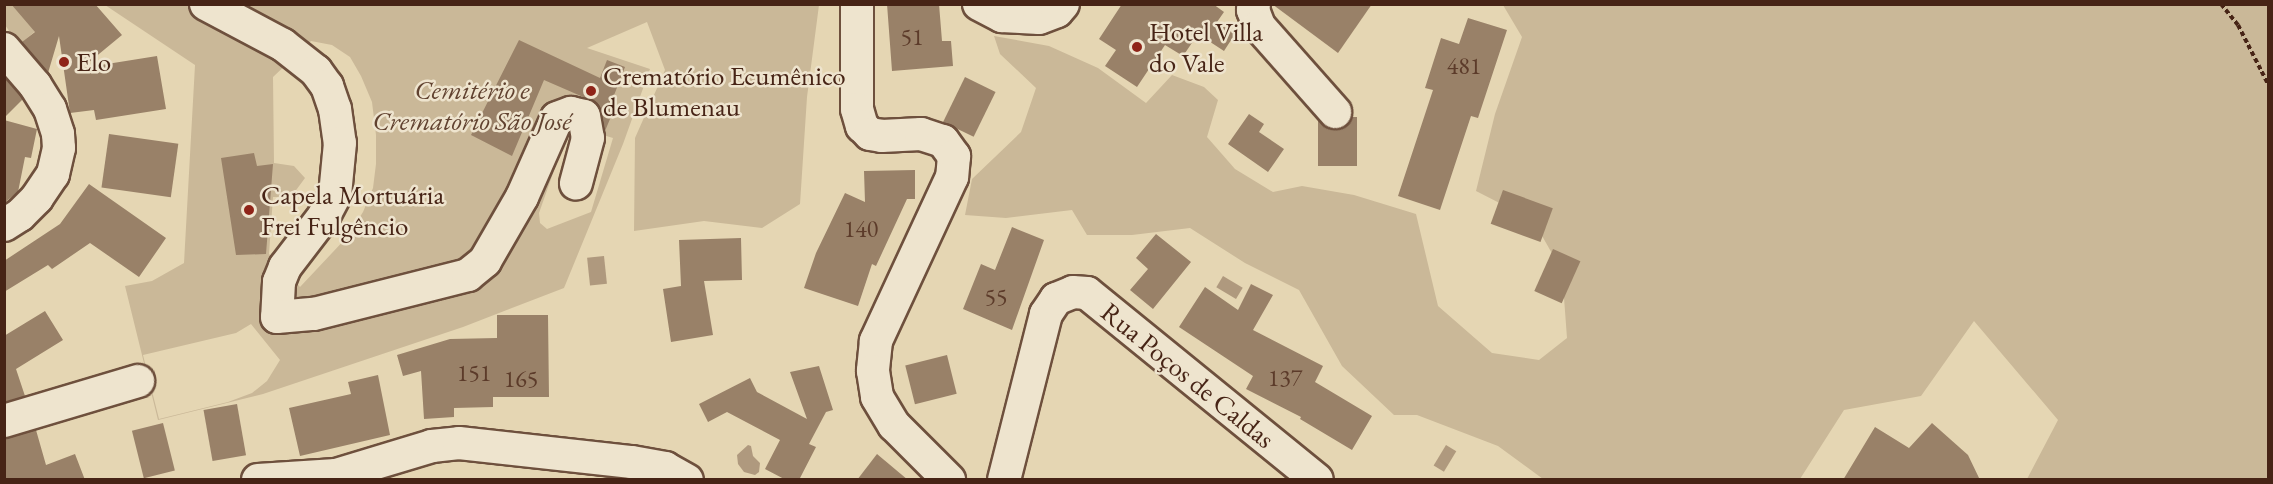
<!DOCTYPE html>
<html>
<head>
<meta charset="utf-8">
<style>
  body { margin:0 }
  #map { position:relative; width:2273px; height:484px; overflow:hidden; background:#e5d6b3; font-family:"EB Garamond",serif }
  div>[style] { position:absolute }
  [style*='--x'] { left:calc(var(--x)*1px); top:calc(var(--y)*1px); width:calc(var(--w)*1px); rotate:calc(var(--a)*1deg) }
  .green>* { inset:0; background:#cab898 }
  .water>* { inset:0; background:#af997e; transform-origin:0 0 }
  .building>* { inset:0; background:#998168; transform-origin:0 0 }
  .path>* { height:4px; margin-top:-2px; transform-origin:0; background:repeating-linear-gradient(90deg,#472416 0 4.5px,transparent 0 7.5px) }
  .roads { filter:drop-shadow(2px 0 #6e503d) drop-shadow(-2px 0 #6e503d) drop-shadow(0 2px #6e503d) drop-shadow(0 -2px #6e503d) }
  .minor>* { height:32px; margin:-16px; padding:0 16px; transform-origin:16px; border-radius:16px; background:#eee4ce }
  .dots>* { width:16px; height:16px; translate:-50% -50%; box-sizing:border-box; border:3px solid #eee4ce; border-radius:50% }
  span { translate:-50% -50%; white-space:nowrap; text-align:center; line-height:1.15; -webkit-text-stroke:5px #eee4ce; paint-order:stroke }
  .number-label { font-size:24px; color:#5c3b2a }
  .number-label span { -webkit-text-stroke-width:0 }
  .poi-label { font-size:27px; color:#472416 }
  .left { translate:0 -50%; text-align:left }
  .park-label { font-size:27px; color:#614230; font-style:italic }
  .street-label { font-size:27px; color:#472416 }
  .frame { position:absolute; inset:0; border:6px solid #472416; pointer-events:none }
</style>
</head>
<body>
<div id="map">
  <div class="green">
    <div style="clip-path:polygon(4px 5px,66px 5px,19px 45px,5px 25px)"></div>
    <div style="clip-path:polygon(evenodd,105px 5px,819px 5px,807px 97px,800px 204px,762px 228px,704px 221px,634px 231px,635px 138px,665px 70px,647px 22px,587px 48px,650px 69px,623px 144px,564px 288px,463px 327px,263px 394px,158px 420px,125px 286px,152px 281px,184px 263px,195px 65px,105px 5px,311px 41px,332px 45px,350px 57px,361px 76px,372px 102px,376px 135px,376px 164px,373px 188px,363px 212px,348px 236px,300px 287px,269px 254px,273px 197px,291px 197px,305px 178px,294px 166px,274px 163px,273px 77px,311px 41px,105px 5px,570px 125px,613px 138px,591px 212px,547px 229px,540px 223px,539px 213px,570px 125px,105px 5px,251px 324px,280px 360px,267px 381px,252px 393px,228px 402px,159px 419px,143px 355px,236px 333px,251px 324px)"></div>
    <div style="clip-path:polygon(1503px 5px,2268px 5px,2268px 479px,2027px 479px,2058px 420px,1974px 321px,1921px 396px,1844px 410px,1800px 479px,1543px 479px,1498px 446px,1417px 415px,1394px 415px,1342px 366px,1299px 290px,1245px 263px,1190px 228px,1132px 235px,1087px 235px,1072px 210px,1006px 218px,965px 215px,972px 179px,1021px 132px,1036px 88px,1000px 54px,994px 36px,1049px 46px,1098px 68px,1146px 103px,1172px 75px,1204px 87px,1218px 100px,1207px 137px,1235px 169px,1273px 192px,1302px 186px,1354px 195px,1416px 214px,1438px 306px,1492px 353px,1539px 360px,1567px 338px,1562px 271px,1533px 220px,1476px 191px,1495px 114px,1522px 37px)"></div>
  </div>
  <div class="water">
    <div style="left:604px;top:256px;width:28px;height:17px;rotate:84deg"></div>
    <div style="left:1223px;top:276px;width:23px;height:13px;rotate:31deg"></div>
    <div style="clip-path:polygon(748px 445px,751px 446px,753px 456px,760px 463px,759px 472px,755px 475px,744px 472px,738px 464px,737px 455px)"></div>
    <div style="left:1446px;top:445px;width:12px;height:24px;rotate:31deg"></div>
  </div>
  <div class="building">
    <div style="clip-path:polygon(11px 4px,95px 4px,122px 35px,82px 68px,157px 56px,166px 109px,96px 120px,94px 110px,70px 113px,59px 36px,48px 73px,22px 42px,35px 32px)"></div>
    <div style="clip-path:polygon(887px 4px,939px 4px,942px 41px,951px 41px,953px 66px,892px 71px)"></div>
    <div style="clip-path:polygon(1122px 4px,1213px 4px,1224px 12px,1217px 22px,1235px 34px,1224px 51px,1198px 34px,1183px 56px,1165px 45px,1137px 87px,1105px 66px,1116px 50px,1099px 39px)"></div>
    <div style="clip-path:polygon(1272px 4px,1372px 4px,1338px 53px)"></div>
    <div style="clip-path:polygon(1468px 18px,1507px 30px,1478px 118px,1471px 116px,1440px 210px,1398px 196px,1433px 90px,1425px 88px,1441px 38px,1459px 44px)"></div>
    <div style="clip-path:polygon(519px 40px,600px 78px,607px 60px,625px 67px,611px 103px,615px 107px,605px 131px,602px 113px,597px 103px,544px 80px,512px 156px,471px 135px)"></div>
    <div style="clip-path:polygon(4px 77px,23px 99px,4px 118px)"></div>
    <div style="left:965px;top:77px;width:34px;height:50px;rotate:26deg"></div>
    <div style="clip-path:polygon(1249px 114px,1264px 124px,1259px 132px,1284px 149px,1268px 172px,1228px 144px)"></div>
    <div style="clip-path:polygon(1352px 117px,1357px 117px,1357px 166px,1318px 166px,1318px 120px,1329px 129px,1338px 130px,1346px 126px)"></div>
    <div style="clip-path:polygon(4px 120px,37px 129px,31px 158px,25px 157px,18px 192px,4px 203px)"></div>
    <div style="left:109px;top:134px;width:70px;height:54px;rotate:8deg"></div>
    <div style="clip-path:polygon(254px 153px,257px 166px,273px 164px,266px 254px,236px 255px,221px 158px)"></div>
    <div style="clip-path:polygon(915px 170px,915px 199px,907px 199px,876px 266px,872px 264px,858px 306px,804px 288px,816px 253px,845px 193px,865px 202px,864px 171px)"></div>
    <div style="clip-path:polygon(89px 184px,166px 238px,139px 277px,90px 243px,52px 269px,48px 265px,4px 292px,4px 261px,60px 224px)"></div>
    <div style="left:1503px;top:190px;width:53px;height:36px;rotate:20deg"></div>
    <div style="clip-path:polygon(1012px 227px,1044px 240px,1012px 330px,963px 309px,981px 264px,995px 270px)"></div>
    <div style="clip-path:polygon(1156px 234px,1191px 262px,1153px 309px,1130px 290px,1148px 269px,1136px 258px)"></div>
    <div style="clip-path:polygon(741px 238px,742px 280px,704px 281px,713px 335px,671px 342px,663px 289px,681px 286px,679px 240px)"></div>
    <div style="left:1553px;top:249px;width:30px;height:46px;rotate:24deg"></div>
    <div style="clip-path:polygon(1251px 284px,1273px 295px,1253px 330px,1323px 366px,1315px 382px,1372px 416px,1352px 450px,1300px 419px,1301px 417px,1246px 389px,1253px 376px,1179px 327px,1205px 287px,1238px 310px)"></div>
    <div style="clip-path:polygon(45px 311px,63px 340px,16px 369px,25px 396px,4px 402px,4px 336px)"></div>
    <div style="clip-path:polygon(497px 315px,548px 315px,549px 397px,493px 397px,493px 407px,454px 408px,454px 417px,424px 419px,421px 371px,403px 376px,397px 355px,450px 339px,497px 338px)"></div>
    <div style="left:947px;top:355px;width:40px;height:43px;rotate:76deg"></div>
    <div style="clip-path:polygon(819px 366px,833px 410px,826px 412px,809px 444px,816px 447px,799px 480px,786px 480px,765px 469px,780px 440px,727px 412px,708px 422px,699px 404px,750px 378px,757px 392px,807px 419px,790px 372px)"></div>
    <div style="clip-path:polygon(378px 375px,390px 435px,300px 456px,289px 408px,351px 394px,348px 382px)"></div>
    <div style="left:237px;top:404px;width:52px;height:34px;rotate:80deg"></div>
    <div style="left:163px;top:423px;width:49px;height:32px;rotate:76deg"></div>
    <div style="clip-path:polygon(1932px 423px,1968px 455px,1980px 480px,1843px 480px,1875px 427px,1909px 448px)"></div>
    <div style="clip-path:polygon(36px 430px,46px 465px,75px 454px,85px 480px,4px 480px,4px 438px)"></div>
    <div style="clip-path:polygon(877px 454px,908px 480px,857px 480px)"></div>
  </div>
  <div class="path">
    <div style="--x:2221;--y:4;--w:27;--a:51"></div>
    <div style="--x:2238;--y:25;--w:66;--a:63"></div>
  </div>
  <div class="roads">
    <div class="minor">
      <div style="--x:206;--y:4;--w:87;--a:28"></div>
      <div style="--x:283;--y:45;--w:42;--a:38.2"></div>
      <div style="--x:316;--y:71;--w:19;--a:54"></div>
      <div style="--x:327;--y:86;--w:24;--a:71"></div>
      <div style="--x:335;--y:109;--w:34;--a:82"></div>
      <div style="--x:340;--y:143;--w:52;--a:95.5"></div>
      <div style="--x:335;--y:195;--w:24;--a:118"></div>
      <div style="--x:324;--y:216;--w:64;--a:127.4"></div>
      <div style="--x:285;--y:267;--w:16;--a:112"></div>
      <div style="--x:279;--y:282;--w:35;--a:93"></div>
      <div style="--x:277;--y:317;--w:37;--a:-5"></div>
      <div style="--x:314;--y:314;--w:159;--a:-14.2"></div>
      <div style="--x:468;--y:275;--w:22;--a:-39"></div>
      <div style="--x:485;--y:261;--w:74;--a:-60"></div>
      <div style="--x:522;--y:197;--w:86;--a:-66.1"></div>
      <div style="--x:557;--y:118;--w:15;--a:-20"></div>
      <div style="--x:571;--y:113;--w:13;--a:13"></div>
      <div style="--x:584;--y:116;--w:22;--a:80"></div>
      <div style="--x:588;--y:138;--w:47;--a:104.9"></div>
      <div style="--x:857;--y:4;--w:105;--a:90"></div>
      <div style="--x:857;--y:109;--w:18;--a:74"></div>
      <div style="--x:862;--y:126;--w:11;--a:45"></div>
      <div style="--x:870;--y:134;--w:12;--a:9"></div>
      <div style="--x:882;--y:136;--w:39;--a:-3"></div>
      <div style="--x:921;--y:134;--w:23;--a:18"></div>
      <div style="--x:943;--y:141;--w:19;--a:54"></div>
      <div style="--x:954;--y:156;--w:21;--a:95"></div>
      <div style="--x:952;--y:177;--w:181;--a:114.9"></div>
      <div style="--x:876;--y:341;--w:30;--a:96"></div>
      <div style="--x:873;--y:371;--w:26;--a:81"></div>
      <div style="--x:877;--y:397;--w:33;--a:59"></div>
      <div style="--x:894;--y:425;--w:78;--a:45"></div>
      <div style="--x:979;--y:4;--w:26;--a:28"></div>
      <div style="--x:1002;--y:16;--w:37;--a:3"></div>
      <div style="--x:1039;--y:18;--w:19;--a:-21"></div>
      <div style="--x:1057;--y:11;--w:9;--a:-49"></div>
      <div style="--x:1254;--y:4;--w:6;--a:99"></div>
      <div style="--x:1253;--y:10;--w:17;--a:69"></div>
      <div style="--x:1259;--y:26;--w:115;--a:48.5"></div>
      <div style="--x:4;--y:49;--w:48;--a:49.3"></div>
      <div style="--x:35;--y:85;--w:28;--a:58"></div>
      <div style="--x:50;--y:109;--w:26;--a:72"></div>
      <div style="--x:58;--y:134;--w:14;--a:86"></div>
      <div style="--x:59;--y:148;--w:27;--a:103"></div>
      <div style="--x:53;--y:174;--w:29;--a:124"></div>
      <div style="--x:37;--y:198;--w:24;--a:135"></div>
      <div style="--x:20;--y:215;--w:19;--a:148"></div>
      <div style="--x:4;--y:421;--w:140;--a:-16.6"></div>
      <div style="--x:258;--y:480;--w:78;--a:-3.7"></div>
      <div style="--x:336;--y:475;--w:100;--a:-16.8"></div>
      <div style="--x:432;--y:446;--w:27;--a:-6"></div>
      <div style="--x:459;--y:443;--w:174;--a:6.3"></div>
      <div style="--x:632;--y:462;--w:34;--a:10"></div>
      <div style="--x:665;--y:468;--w:25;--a:29"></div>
      <div style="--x:1004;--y:480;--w:171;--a:-75.8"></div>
      <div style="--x:1046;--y:314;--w:18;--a:-56"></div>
      <div style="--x:1056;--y:299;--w:18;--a:-22"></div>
      <div style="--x:1073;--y:292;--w:14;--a:4"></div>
      <div style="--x:1087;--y:293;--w:296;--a:39.1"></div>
    </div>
  </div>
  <div class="dots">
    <div style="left:1137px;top:47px;background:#8f2418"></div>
    <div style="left:64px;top:62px;background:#8f2418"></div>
    <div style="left:591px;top:91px;background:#8f2418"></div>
    <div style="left:249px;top:210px;background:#8f2418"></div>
  </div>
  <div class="number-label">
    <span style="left:912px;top:37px">51</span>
    <span style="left:1464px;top:66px">481</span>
    <span style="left:861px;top:229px">140</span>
    <span style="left:996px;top:297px">55</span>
    <span style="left:474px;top:373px">151</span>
    <span style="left:1285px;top:378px">137</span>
    <span style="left:521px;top:379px">165</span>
  </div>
  <div class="poi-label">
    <span class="left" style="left:1149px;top:47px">Hotel Villa<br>do Vale</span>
    <span class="left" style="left:76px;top:62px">Elo</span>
    <span class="left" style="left:603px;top:91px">Crematório Ecumênico<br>de Blumenau</span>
    <span class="left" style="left:261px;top:210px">Capela Mortuária<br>Frei Fulgêncio</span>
  </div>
  <div class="park-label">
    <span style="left:472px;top:105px">Cemitério e<br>Crematório São José</span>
  </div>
  <div class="street-label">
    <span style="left:1188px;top:375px;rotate:39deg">Rua Poços de Caldas</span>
  </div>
  <div class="frame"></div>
</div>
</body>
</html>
